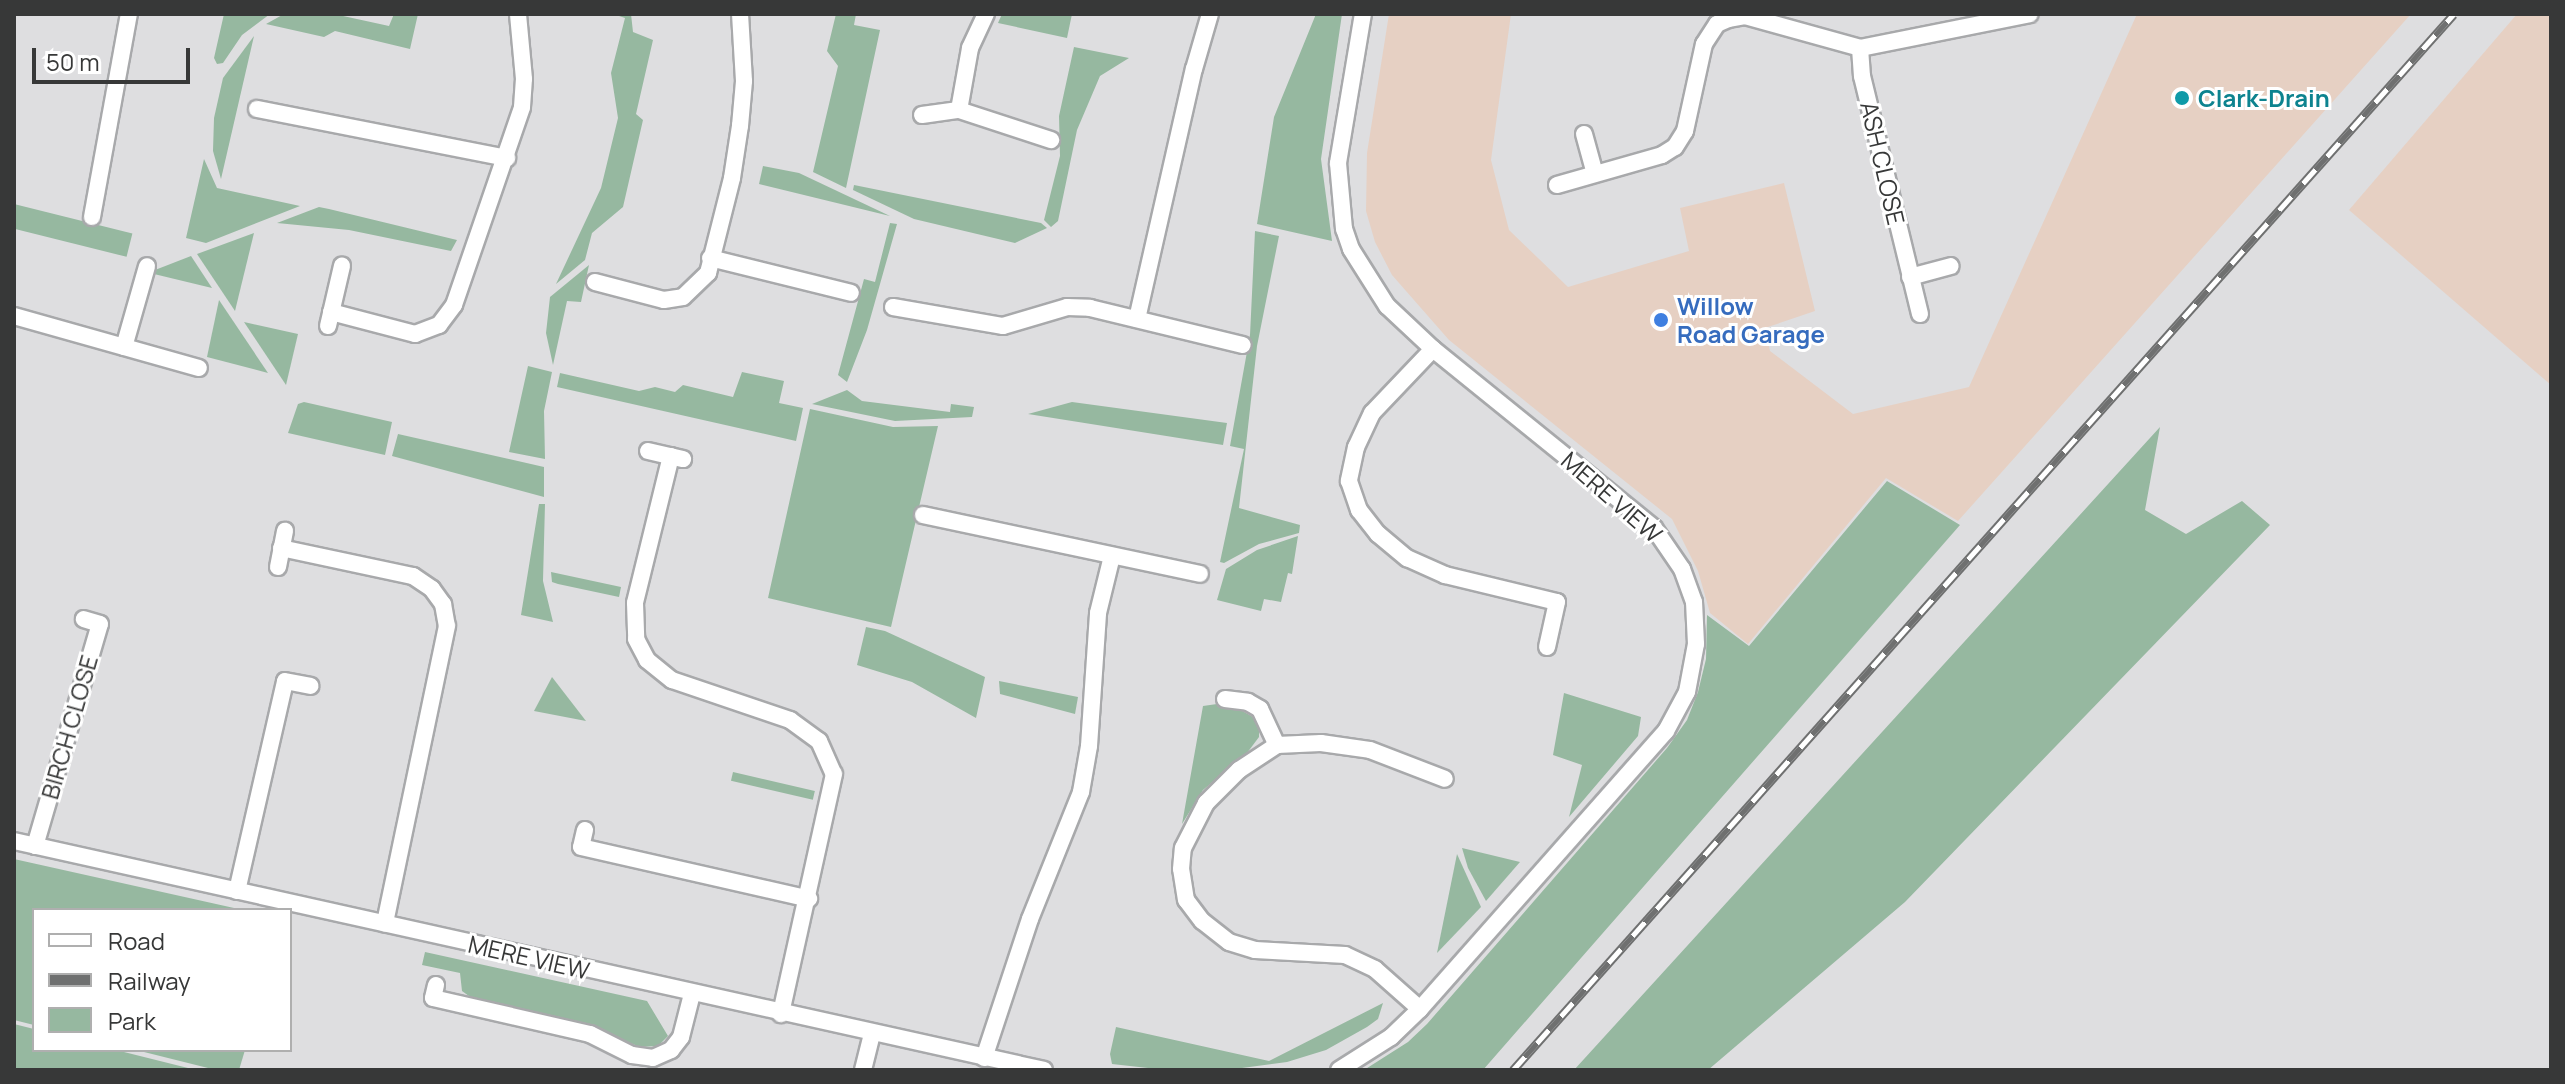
<!DOCTYPE html>
<html>
<head>
<meta charset="utf-8">
<style>
  body { margin:0 }
  #map { position:relative; width:2565px; height:1084px; overflow:hidden; background:#dedee0; font-family:Manrope,sans-serif }
  div>[style] { position:absolute }
  [style*='--x'] { left:calc(var(--x)*1px); top:calc(var(--y)*1px); width:calc(var(--w)*1px); rotate:calc(var(--a)*1deg) }
  .industrial>* { inset:0; background:#e6d0c3 }
  .green>* { inset:0; background:#96b8a0; transform-origin:0 0 }
  .roads { filter:drop-shadow(2px 0 #a8a9ab) drop-shadow(-2px 0 #a8a9ab) drop-shadow(0 2px #a8a9ab) drop-shadow(0 -2px #a8a9ab) }
  .minor>* { height:16px; margin:-8px; padding:0 8px; transform-origin:8px; border-radius:8px; background:#fff }
  .rail>* { height:9px; margin-top:-4.5px; transform-origin:0; background:repeating-linear-gradient(90deg,#fff 0 18px,#6f7070 0 36px); box-sizing:border-box; border-block:2px solid #6f7070 }
  .dots>* { width:22px; height:22px; translate:-50% -50%; box-sizing:border-box; border:4px solid #fff; border-radius:50% }
  span { translate:-50% -50%; white-space:nowrap; text-align:center; line-height:1.15; -webkit-text-stroke:6px #fff; paint-order:stroke }
  .culture-label { font-size:24px; color:#0d838f; font-weight:700 }
  .left { translate:0 -50%; text-align:left }
  .street-label { font-size:24px; color:#373838 }
  .shop-label { font-size:24px; color:#366cbe; font-weight:700 }
  .frame { position:absolute; inset:0; border:16px solid #373838; pointer-events:none }
  .legend { position:absolute; left:32px; top:908px; width:260px; height:144px; box-sizing:border-box; background:#fff; border:2px solid #afafaf; margin:0; padding:10px 14px; list-style:none; font-size:24px; color:#373838 }
  .legend li { display:flex; align-items:center; gap:16px; height:40px }
  .legend b { width:40px; border:2px solid #afafaf }
  .scale { position:absolute; left:32px; top:48px; width:158px; height:36px; box-sizing:border-box; border:4px solid #373838; border-top:0; padding-left:10px; font-size:24px; line-height:28px; white-space:nowrap; color:#373838; -webkit-text-stroke:6px #fff; paint-order:stroke }
</style>
</head>
<body>
<div id="map">
  <div class="industrial">
    <div style="clip-path:polygon(1389px 14px,1511px 14px,1491px 160px,1509px 230px,1568px 287px,1689px 251px,1680px 208px,1784px 183px,1815px 311px,1765px 328px,1770px 351px,1853px 414px,1969px 387px,2137px 14px,2411px 14px,1958px 521px,1886px 478px,1748px 644px,1710px 613px,1698px 571px,1672px 519px,1449px 340px,1392px 275px,1375px 242px,1366px 211px,1367px 153px)"></div>
    <div style="clip-path:polygon(2517px 14px,2551px 14px,2551px 385px,2349px 210px)"></div>
  </div>
  <div class="green">
    <div style="clip-path:polygon(224px 14px,270px 14px,242px 35px,223px 63px,217px 64px,214px 58px)"></div>
    <div style="clip-path:polygon(284px 14px,334px 14px,389px 26px,394px 14px,418px 14px,410px 49px,335px 31px,324px 37px,266px 24px)"></div>
    <div style="clip-path:polygon(613px 14px,631px 14px,633px 32px,653px 40px,636px 114px,643px 120px,623px 207px,592px 233px,585px 260px,556px 284px,601px 188px,618px 118px,611px 73px,625px 18px)"></div>
    <div style="clip-path:polygon(836px 14px,856px 14px,854px 25px,880px 30px,846px 188px,813px 172px,838px 66px,827px 51px)"></div>
    <div style="clip-path:polygon(1002px 14px,1072px 14px,1067px 38px,998px 23px)"></div>
    <div style="clip-path:polygon(1316px 14px,1342px 14px,1321px 159px,1332px 241px,1257px 224px,1274px 117px)"></div>
    <div style="clip-path:polygon(254px 36px,221px 179px,213px 151px,214px 118px,223px 78px)"></div>
    <div style="clip-path:polygon(1074px 47px,1129px 58px,1100px 76px,1077px 130px,1058px 221px,1051px 227px,1044px 220px,1060px 156px,1059px 116px)"></div>
    <div style="clip-path:polygon(204px 159px,217px 188px,300px 206px,206px 243px,186px 238px)"></div>
    <div style="clip-path:polygon(763px 166px,799px 173px,890px 216px,759px 184px)"></div>
    <div style="clip-path:polygon(854px 185px,1041px 223px,1047px 228px,1015px 243px,914px 219px,853px 190px)"></div>
    <div style="left:14px;top:204px;width:122px;height:24px;rotate:14deg"></div>
    <div style="clip-path:polygon(319px 207px,329px 209px,457px 240px,451px 251px,349px 230px,277px 223px)"></div>
    <div style="clip-path:polygon(890px 223px,897px 224px,867px 330px,847px 382px,838px 375px,864px 279px,875px 282px)"></div>
    <div style="clip-path:polygon(1255px 231px,1279px 236px,1257px 346px,1239px 508px,1300px 525px,1299px 533px,1259px 544px,1224px 563px,1220px 562px,1244px 449px,1230px 446px,1250px 335px)"></div>
    <div style="clip-path:polygon(254px 233px,235px 311px,197px 254px)"></div>
    <div style="clip-path:polygon(191px 256px,212px 288px,154px 274px,155px 270px)"></div>
    <div style="clip-path:polygon(589px 265px,581px 302px,567px 301px,553px 365px,546px 333px,550px 297px)"></div>
    <div style="clip-path:polygon(219px 300px,268px 373px,207px 357px)"></div>
    <div style="clip-path:polygon(244px 322px,298px 334px,286px 385px)"></div>
    <div style="clip-path:polygon(528px 366px,552px 372px,544px 411px,545px 459px,509px 452px)"></div>
    <div style="clip-path:polygon(742px 372px,784px 381px,779px 403px,803px 408px,796px 441px,557px 387px,560px 373px,639px 391px,655px 387px,675px 392px,683px 385px,733px 397px)"></div>
    <div style="clip-path:polygon(847px 390px,862px 401px,950px 412px,951px 404px,974px 407px,972px 417px,895px 421px,812px 404px)"></div>
    <div style="clip-path:polygon(304px 402px,392px 422px,385px 455px,288px 433px,298px 404px)"></div>
    <div style="clip-path:polygon(1072px 402px,1227px 423px,1223px 445px,1028px 414px)"></div>
    <div style="clip-path:polygon(810px 409px,893px 427px,938px 426px,891px 627px,768px 598px)"></div>
    <div style="clip-path:polygon(2160px 427px,2145px 510px,2186px 534px,2242px 501px,2270px 525px,1905px 902px,1708px 1070px,1574px 1070px)"></div>
    <div style="clip-path:polygon(398px 434px,544px 467px,544px 497px,392px 456px)"></div>
    <div style="clip-path:polygon(1887px 481px,1960px 525px,1483px 1070px,1364px 1070px,1408px 1042px,1427px 1024px,1667px 748px,1687px 720px,1698px 692px,1706px 659px,1707px 615px,1749px 646px)"></div>
    <div style="clip-path:polygon(539px 504px,545px 504px,543px 581px,553px 622px,521px 615px)"></div>
    <div style="clip-path:polygon(1298px 536px,1292px 574px,1288px 573px,1281px 602px,1264px 599px,1261px 611px,1217px 600px,1226px 569px,1257px 550px)"></div>
    <div style="clip-path:polygon(551px 572px,621px 587px,619px 597px,558px 584px,552px 582px)"></div>
    <div style="clip-path:polygon(866px 627px,885px 631px,985px 677px,976px 718px,912px 682px,857px 665px)"></div>
    <div style="clip-path:polygon(552px 677px,586px 721px,534px 711px)"></div>
    <div style="clip-path:polygon(999px 681px,1078px 697px,1075px 714px,1000px 694px)"></div>
    <div style="clip-path:polygon(1564px 693px,1641px 717px,1638px 736px,1569px 817px,1582px 765px,1553px 755px)"></div>
    <div style="clip-path:polygon(1217px 704px,1232px 705px,1253px 717px,1259px 727px,1259px 737px,1247px 753px,1203px 790px,1182px 824px,1203px 706px)"></div>
    <div style="left:733px;top:772px;width:84px;height:9px;rotate:13deg"></div>
    <div style="clip-path:polygon(1462px 848px,1520px 862px,1486px 901px,1468px 868px)"></div>
    <div style="clip-path:polygon(1457px 854px,1481px 907px,1437px 953px)"></div>
    <div style="clip-path:polygon(14px 859px,243px 910px,34px 910px,34px 1025px,14px 1020px)"></div>
    <div style="clip-path:polygon(425px 952px,647px 1001px,668px 1036px,658px 1046px,640px 1047px,583px 1024px,473px 999px,462px 991px,460px 973px,422px 965px)"></div>
    <div style="clip-path:polygon(1383px 1003px,1378px 1019px,1367px 1027px,1326px 1050px,1287px 1062px,1227px 1070px,1166px 1070px,1112px 1064px,1110px 1054px,1116px 1027px,1269px 1061px)"></div>
    <div style="clip-path:polygon(14px 1024px,34px 1029px,34px 1050px,116px 1050px,196px 1070px,14px 1070px)"></div>
    <div style="clip-path:polygon(136px 1050px,245px 1050px,239px 1070px,216px 1070px)"></div>
  </div>
  <div class="roads">
    <div class="minor">
      <div style="--x:1860;--y:48;--w:28;--a:86"></div>
      <div style="--x:1862;--y:76;--w:245;--a:76.3"></div>
      <div style="--x:257;--y:109;--w:255;--a:11.1"></div>
      <div style="--x:959;--y:110;--w:63;--a:-79.9"></div>
      <div style="--x:970;--y:48;--w:38;--a:-65"></div>
      <div style="--x:922;--y:115;--w:37;--a:-8"></div>
      <div style="--x:959;--y:110;--w:97;--a:18.1"></div>
      <div style="--x:1584;--y:134;--w:41;--a:74.6"></div>
      <div style="--x:1557;--y:185;--w:109;--a:-15.9"></div>
      <div style="--x:1662;--y:155;--w:15;--a:-32"></div>
      <div style="--x:1675;--y:147;--w:19;--a:-58"></div>
      <div style="--x:1685;--y:131;--w:89;--a:-77.7"></div>
      <div style="--x:1704;--y:44;--w:24;--a:-57"></div>
      <div style="--x:1717;--y:24;--w:12;--a:-24"></div>
      <div style="--x:1728;--y:19;--w:17;--a:-10"></div>
      <div style="--x:1745;--y:16;--w:119;--a:15.5"></div>
      <div style="--x:1860;--y:48;--w:173;--a:-11.3"></div>
      <div style="--x:92;--y:217;--w:206;--a:-79.7"></div>
      <div style="--x:710;--y:258;--w:145;--a:13.9"></div>
      <div style="--x:1910;--y:277;--w:42;--a:-15"></div>
      <div style="--x:595;--y:282;--w:71;--a:14.6"></div>
      <div style="--x:664;--y:300;--w:19;--a:-9"></div>
      <div style="--x:683;--y:297;--w:35;--a:-44"></div>
      <div style="--x:708;--y:273;--w:98;--a:-75.8"></div>
      <div style="--x:732;--y:178;--w:53;--a:-81.3"></div>
      <div style="--x:740;--y:126;--w:45;--a:-84.9"></div>
      <div style="--x:744;--y:81;--w:67;--a:-93.4"></div>
      <div style="--x:893;--y:307;--w:112;--a:9.8"></div>
      <div style="--x:1003;--y:326;--w:67;--a:-16.5"></div>
      <div style="--x:1067;--y:307;--w:23;--a:2"></div>
      <div style="--x:1090;--y:308;--w:157;--a:13.6"></div>
      <div style="--x:331;--y:312;--w:87;--a:14.7"></div>
      <div style="--x:415;--y:334;--w:26;--a:-21"></div>
      <div style="--x:439;--y:325;--w:25;--a:-53"></div>
      <div style="--x:454;--y:305;--w:209;--a:-71"></div>
      <div style="--x:522;--y:107;--w:28;--a:-86"></div>
      <div style="--x:524;--y:79;--w:65;--a:-95.3"></div>
      <div style="--x:14;--y:316;--w:192;--a:15.7"></div>
      <div style="--x:1137;--y:319;--w:256;--a:-77.2"></div>
      <div style="--x:1194;--y:69;--w:57;--a:-73.8"></div>
      <div style="--x:328;--y:326;--w:62;--a:-76.9"></div>
      <div style="--x:124;--y:347;--w:84;--a:-74.1"></div>
      <div style="--x:1433;--y:349;--w:88;--a:133.6"></div>
      <div style="--x:1372;--y:413;--w:38;--a:115"></div>
      <div style="--x:1356;--y:447;--w:35;--a:102"></div>
      <div style="--x:1349;--y:481;--w:31;--a:71"></div>
      <div style="--x:1359;--y:510;--w:31;--a:52"></div>
      <div style="--x:1378;--y:534;--w:38;--a:40"></div>
      <div style="--x:1407;--y:558;--w:42;--a:24.1"></div>
      <div style="--x:1445;--y:575;--w:115;--a:13.6"></div>
      <div style="--x:1557;--y:602;--w:46;--a:102.5"></div>
      <div style="--x:648;--y:451;--w:36;--a:13"></div>
      <div style="--x:671;--y:456;--w:151;--a:103.8"></div>
      <div style="--x:635;--y:603;--w:36;--a:88"></div>
      <div style="--x:636;--y:639;--w:24;--a:62"></div>
      <div style="--x:647;--y:660;--w:32;--a:39"></div>
      <div style="--x:672;--y:680;--w:125;--a:18.7"></div>
      <div style="--x:790;--y:720;--w:36;--a:36"></div>
      <div style="--x:819;--y:741;--w:36;--a:66"></div>
      <div style="--x:834;--y:774;--w:246;--a:102.5"></div>
      <div style="--x:923;--y:515;--w:283;--a:12"></div>
      <div style="--x:281;--y:548;--w:135;--a:12"></div>
      <div style="--x:413;--y:576;--w:23;--a:34"></div>
      <div style="--x:432;--y:589;--w:19;--a:54"></div>
      <div style="--x:443;--y:604;--w:22;--a:80"></div>
      <div style="--x:447;--y:626;--w:304;--a:101.8"></div>
      <div style="--x:278;--y:567;--w:37;--a:-79"></div>
      <div style="--x:1225;--y:699;--w:23;--a:7"></div>
      <div style="--x:1248;--y:702;--w:14;--a:30"></div>
      <div style="--x:1260;--y:709;--w:40;--a:65"></div>
      <div style="--x:585;--y:830;--w:17;--a:103"></div>
      <div style="--x:581;--y:847;--w:234;--a:12.8"></div>
      <div style="--x:14;--y:841;--w:1055;--a:12.53"></div>
      <div style="--x:35;--y:846;--w:231;--a:-73.7"></div>
      <div style="--x:100;--y:624;--w:17;--a:-163"></div>
      <div style="--x:237;--y:891;--w:215;--a:-77.1"></div>
      <div style="--x:285;--y:681;--w:26;--a:11"></div>
      <div style="--x:436;--y:985;--w:13;--a:103"></div>
      <div style="--x:433;--y:998;--w:161;--a:12.9"></div>
      <div style="--x:590;--y:1034;--w:47;--a:26.6"></div>
      <div style="--x:632;--y:1055;--w:21;--a:8"></div>
      <div style="--x:653;--y:1058;--w:20;--a:-24"></div>
      <div style="--x:671;--y:1050;--w:16;--a:-52"></div>
      <div style="--x:681;--y:1037;--w:44;--a:-75.7"></div>
      <div style="--x:1420;--y:1009;--w:60;--a:-138.4"></div>
      <div style="--x:1375;--y:969;--w:33;--a:-155"></div>
      <div style="--x:1345;--y:955;--w:90;--a:-176.8"></div>
      <div style="--x:1255;--y:950;--w:27;--a:-163"></div>
      <div style="--x:1229;--y:942;--w:34;--a:-142"></div>
      <div style="--x:1202;--y:921;--w:26;--a:-127"></div>
      <div style="--x:1186;--y:900;--w:31;--a:-99"></div>
      <div style="--x:1181;--y:869;--w:21;--a:-85"></div>
      <div style="--x:1183;--y:848;--w:51;--a:-62.9"></div>
      <div style="--x:1206;--y:803;--w:47;--a:-45"></div>
      <div style="--x:1239;--y:770;--w:45;--a:-33.3"></div>
      <div style="--x:1277;--y:745;--w:44;--a:-2.6"></div>
      <div style="--x:1321;--y:743;--w:49;--a:8.1"></div>
      <div style="--x:1370;--y:750;--w:80;--a:21.1"></div>
      <div style="--x:984;--y:1058;--w:146;--a:-71.7"></div>
      <div style="--x:1030;--y:919;--w:137;--a:-68.1"></div>
      <div style="--x:1081;--y:792;--w:47;--a:-80.1"></div>
      <div style="--x:1089;--y:746;--w:133;--a:-86.1"></div>
      <div style="--x:1098;--y:613;--w:59;--a:-76.2"></div>
      <div style="--x:863;--y:1070;--w:38;--a:-76"></div>
      <div style="--x:1339;--y:1070;--w:62;--a:-32.4"></div>
      <div style="--x:1391;--y:1037;--w:40;--a:-44"></div>
      <div style="--x:1420;--y:1009;--w:371;--a:-48.5"></div>
      <div style="--x:1666;--y:731;--w:44;--a:-61.7"></div>
      <div style="--x:1687;--y:692;--w:49;--a:-79.4"></div>
      <div style="--x:1696;--y:644;--w:42;--a:-92.7"></div>
      <div style="--x:1694;--y:602;--w:35;--a:-110"></div>
      <div style="--x:1682;--y:569;--w:50;--a:-124.3"></div>
      <div style="--x:1654;--y:528;--w:284;--a:-141"></div>
      <div style="--x:1433;--y:349;--w:63;--a:-136.9"></div>
      <div style="--x:1387;--y:306;--w:67;--a:-122.3"></div>
      <div style="--x:1351;--y:249;--w:21;--a:-109"></div>
      <div style="--x:1344;--y:229;--w:66;--a:-95.2"></div>
      <div style="--x:1338;--y:163;--w:151;--a:-80.5"></div>
    </div>
  </div>
  <div class="rail">
    <div style="--x:1513;--y:1070;--w:1414;--a:-48.3"></div>
  </div>
  <div class="dots">
    <div style="left:2182px;top:98px;background:#0f9aa8"></div>
    <div style="left:1661px;top:320px;background:#3f7fe0"></div>
  </div>
  <div class="culture-label">
    <span class="left" style="left:2198px;top:98px">Clark-Drain</span>
  </div>
  <div class="street-label">
    <span style="left:1883px;top:163px;rotate:77deg">ASH CLOSE</span>
    <span style="left:1612px;top:497px;rotate:41deg">MERE VIEW</span>
    <span style="left:69px;top:727px;rotate:-74deg">BIRCH CLOSE</span>
    <span style="left:529px;top:957px;rotate:13deg">MERE VIEW</span>
  </div>
  <div class="shop-label">
    <span class="left" style="left:1677px;top:320px">Willow<br>Road Garage</span>
  </div>
  <div class="frame"></div>
  <ul class="legend">
  <li><b style="height:10px;background:#fff"></b>Road</li>
  <li><b style="height:10px;background:#6f7070"></b>Railway</li>
  <li><b style="height:22px;background:#96b8a0"></b>Park</li>
  </ul>
  <div class="scale">50 m</div>
</div>
</body>
</html>
